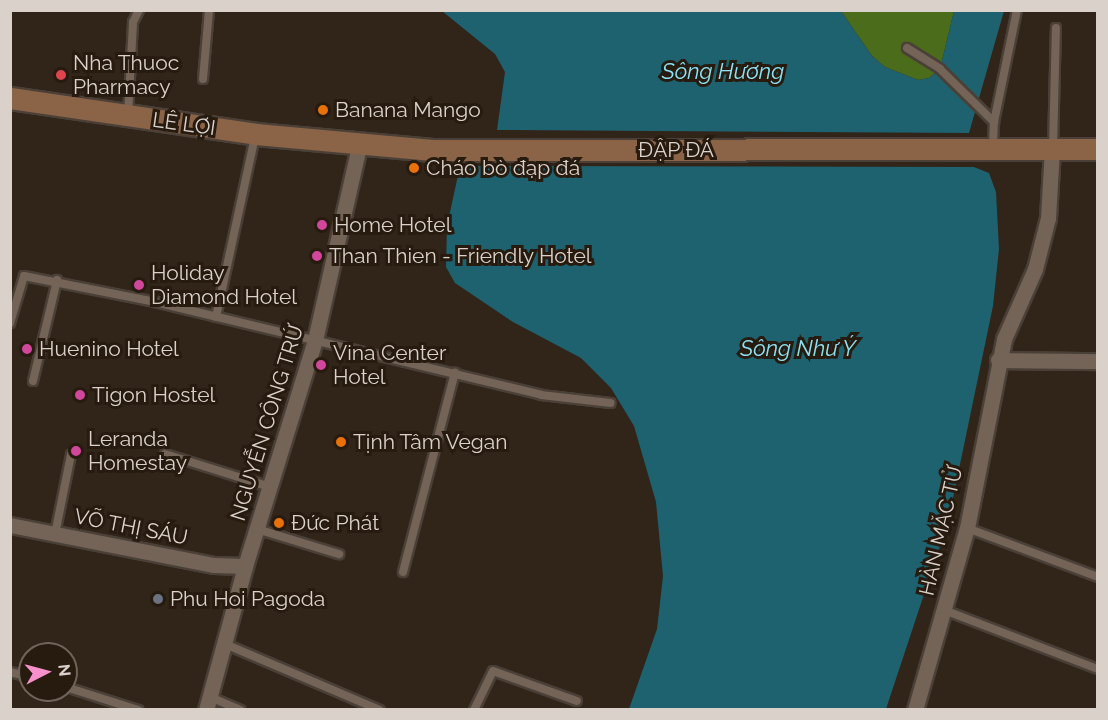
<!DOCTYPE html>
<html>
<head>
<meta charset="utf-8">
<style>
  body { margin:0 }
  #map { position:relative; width:1108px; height:720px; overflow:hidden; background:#312419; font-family:Raleway,sans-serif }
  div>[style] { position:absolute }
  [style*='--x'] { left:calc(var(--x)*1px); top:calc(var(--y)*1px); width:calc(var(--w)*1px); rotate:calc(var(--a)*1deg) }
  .forest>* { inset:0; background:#4b6c1a }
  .water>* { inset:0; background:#1e626f }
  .roads { filter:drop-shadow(2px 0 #4a4037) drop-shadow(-2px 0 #4a4037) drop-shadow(0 2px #4a4037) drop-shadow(0 -2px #4a4037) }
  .service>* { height:8px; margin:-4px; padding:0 4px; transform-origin:4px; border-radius:4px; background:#736457 }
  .minor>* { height:15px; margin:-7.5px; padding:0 7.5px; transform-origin:7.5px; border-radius:7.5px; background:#736457 }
  .secondary>* { height:21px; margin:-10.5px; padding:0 10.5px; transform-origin:10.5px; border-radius:10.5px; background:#8b6448 }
  .dots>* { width:16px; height:16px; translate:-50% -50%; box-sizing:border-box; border:3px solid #271a0f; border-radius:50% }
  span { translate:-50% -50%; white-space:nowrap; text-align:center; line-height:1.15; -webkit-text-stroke:6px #271a0f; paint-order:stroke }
  .poi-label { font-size:21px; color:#dad2ca }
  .left { translate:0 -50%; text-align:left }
  .street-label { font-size:21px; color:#dad2ca }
  .water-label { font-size:22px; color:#8be2f4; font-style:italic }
  .frame { position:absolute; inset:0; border:12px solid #dad2ca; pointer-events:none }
  .north { position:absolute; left:18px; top:642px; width:60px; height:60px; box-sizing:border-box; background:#271a0f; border:2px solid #6f645a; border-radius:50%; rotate:84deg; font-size:16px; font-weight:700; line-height:24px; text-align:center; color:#dad2ca }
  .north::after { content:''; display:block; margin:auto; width:21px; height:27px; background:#f890cb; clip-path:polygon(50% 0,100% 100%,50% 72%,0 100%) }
</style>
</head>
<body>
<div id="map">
  <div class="forest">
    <div style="clip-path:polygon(841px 11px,954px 11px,940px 69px,929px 78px,918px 80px,885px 67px,872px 56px)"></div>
  </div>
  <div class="water">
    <div style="clip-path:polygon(442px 11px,841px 11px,872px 56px,885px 67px,918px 80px,929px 78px,940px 69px,954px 11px,1004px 11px,969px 133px,497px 130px,505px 72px,495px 54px)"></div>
    <div style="clip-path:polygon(460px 166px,974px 167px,989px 173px,996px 192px,999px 249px,993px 306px,948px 522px,886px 709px,629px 709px,657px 629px,663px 576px,656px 502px,634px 426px,611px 388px,581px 358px,513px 322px,455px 283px,446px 267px,447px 226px)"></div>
  </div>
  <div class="roads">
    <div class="service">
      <div style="--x:907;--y:48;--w:39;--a:32"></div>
      <div style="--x:940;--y:69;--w:76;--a:44.5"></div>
      <div style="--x:203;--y:79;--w:69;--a:-85"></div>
      <div style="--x:128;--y:115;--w:93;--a:-86.9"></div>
      <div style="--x:133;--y:22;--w:13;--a:-63"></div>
      <div style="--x:993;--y:147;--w:25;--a:-88"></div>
      <div style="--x:994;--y:122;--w:114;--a:-78.4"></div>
      <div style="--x:1053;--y:148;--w:120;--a:-88.6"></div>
      <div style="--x:216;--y:317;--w:184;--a:-77.8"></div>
      <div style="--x:10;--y:323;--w:49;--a:-73.4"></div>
      <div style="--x:24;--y:276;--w:134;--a:11.2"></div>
      <div style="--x:155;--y:302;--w:397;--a:13.5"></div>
      <div style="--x:541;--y:395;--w:70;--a:6.5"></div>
      <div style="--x:33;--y:381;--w:104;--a:-76.6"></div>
      <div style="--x:165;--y:454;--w:110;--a:17.4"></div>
      <div style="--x:967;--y:528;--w:140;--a:20.5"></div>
      <div style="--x:257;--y:529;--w:86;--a:17"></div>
      <div style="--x:55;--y:534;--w:81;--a:-78.6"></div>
      <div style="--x:403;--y:572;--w:206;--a:-75.4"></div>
      <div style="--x:944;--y:610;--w:165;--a:21"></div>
      <div style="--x:225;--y:644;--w:168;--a:23.1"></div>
      <div style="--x:10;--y:672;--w:21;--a:14"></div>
      <div style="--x:66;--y:687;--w:76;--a:17.7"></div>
      <div style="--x:210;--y:697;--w:33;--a:23"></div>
      <div style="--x:474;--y:710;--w:43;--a:-64"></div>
      <div style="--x:493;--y:671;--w:89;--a:19.7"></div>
    </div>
    <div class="minor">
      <div style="--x:998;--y:360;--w:100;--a:0.6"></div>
      <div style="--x:10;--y:525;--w:208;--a:11.1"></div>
      <div style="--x:214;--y:565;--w:31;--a:2"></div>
      <div style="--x:206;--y:710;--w:149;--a:-74.8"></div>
      <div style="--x:245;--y:566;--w:237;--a:-72.8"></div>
      <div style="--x:315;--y:340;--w:199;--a:-77.2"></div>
      <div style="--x:915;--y:710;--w:189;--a:-74.1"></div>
      <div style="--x:967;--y:528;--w:193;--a:-78.9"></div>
      <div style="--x:1004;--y:339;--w:77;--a:-66.1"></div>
      <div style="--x:1035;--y:269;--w:53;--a:-75.7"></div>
      <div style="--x:1048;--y:218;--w:69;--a:-86.7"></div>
    </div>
    <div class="secondary">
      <div style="--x:10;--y:98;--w:249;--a:8.3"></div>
      <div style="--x:256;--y:134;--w:177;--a:5.2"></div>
      <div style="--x:432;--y:150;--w:666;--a:-0.09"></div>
    </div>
  </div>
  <div class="dots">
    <div style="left:61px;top:75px;background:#e0444e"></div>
    <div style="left:323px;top:110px;background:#e8710a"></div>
    <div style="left:414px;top:168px;background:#e8710a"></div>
    <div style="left:322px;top:225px;background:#d1479c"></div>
    <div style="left:317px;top:256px;background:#d1479c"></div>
    <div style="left:139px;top:285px;background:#d1479c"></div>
    <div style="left:27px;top:349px;background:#d1479c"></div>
    <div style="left:321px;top:365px;background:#d1479c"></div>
    <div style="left:80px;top:395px;background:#d1479c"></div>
    <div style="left:341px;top:442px;background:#e8710a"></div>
    <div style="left:76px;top:451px;background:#d1479c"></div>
    <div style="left:279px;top:523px;background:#e8710a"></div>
    <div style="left:158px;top:599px;background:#6b7280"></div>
  </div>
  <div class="poi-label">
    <span class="left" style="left:73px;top:75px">Nha Thuoc<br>Pharmacy</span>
    <span class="left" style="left:335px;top:110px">Banana Mango</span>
    <span class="left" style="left:426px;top:168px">Cháo bò đạp đá</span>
    <span class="left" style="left:334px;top:225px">Home Hotel</span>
    <span class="left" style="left:329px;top:256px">Than Thien - Friendly Hotel</span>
    <span class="left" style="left:151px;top:285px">Holiday<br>Diamond Hotel</span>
    <span class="left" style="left:39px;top:349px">Huenino Hotel</span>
    <span class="left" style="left:333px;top:365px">Vina Center<br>Hotel</span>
    <span class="left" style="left:92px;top:395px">Tigon Hostel</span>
    <span class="left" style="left:88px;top:451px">Leranda<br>Homestay</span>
    <span class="left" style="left:353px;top:442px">Tịnh Tâm Vegan</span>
    <span class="left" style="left:291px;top:523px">Đức Phát</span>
    <span class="left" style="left:170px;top:599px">Phu Hoi Pagoda</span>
  </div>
  <div class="street-label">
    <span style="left:184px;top:124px;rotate:8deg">LÊ LỢI</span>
    <span style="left:676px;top:150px">ĐẬP ĐÁ</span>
    <span style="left:267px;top:423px;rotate:-73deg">NGUYỄN CÔNG TRỨ</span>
    <span style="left:131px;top:527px;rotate:11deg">VÕ THỊ SÁU</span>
    <span style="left:941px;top:531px;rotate:-77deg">HÀN MẶC TỬ</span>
  </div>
  <div class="water-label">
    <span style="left:723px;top:72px">Sông Hương</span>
    <span style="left:798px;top:349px">Sông Như Ý</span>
  </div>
  <div class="frame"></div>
  <div class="north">N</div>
</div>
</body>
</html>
